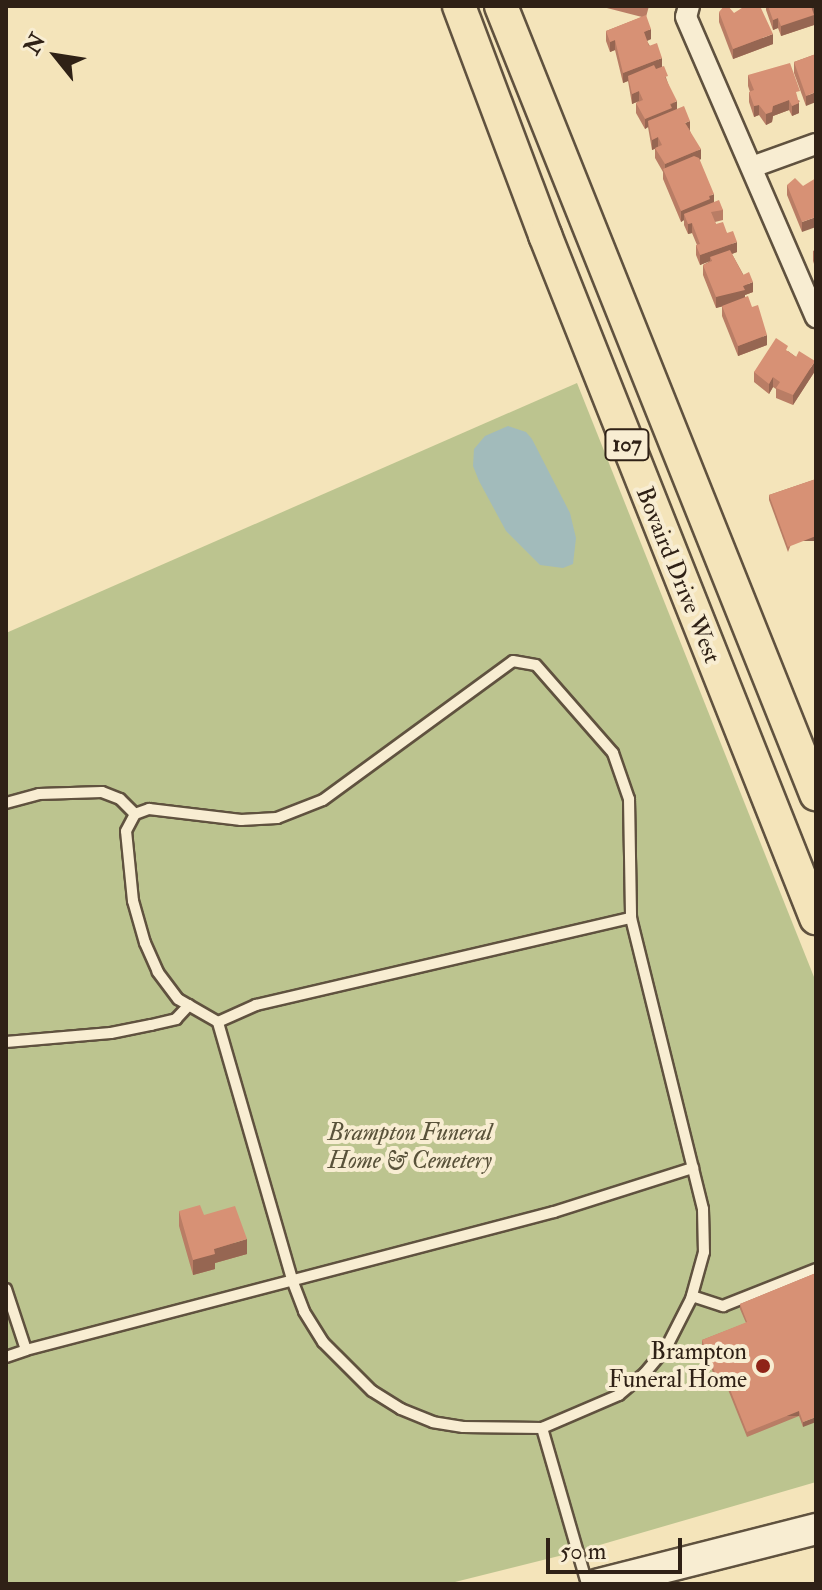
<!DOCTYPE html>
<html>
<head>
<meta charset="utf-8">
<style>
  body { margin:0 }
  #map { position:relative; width:822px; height:1590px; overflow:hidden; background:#f4e4ba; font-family:"IM FELL Double Pica",serif }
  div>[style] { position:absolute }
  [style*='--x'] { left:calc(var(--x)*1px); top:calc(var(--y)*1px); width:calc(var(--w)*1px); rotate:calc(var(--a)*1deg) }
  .green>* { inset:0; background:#bcc48f }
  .water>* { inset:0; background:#a2bbbb }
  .roads { filter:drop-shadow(2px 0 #60523f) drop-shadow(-2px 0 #60523f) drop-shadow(0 2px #60523f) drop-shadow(0 -2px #60523f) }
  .lane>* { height:10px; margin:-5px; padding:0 5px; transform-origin:5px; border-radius:5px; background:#f8edd2 }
  .street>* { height:20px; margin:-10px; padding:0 10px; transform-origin:10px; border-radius:10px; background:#f8edd2 }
  .secondary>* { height:30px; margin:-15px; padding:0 15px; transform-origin:15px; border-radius:15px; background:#f8edd2 }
  .primary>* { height:32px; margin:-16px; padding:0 16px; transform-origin:16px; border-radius:16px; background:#f4e4ba }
  .wall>* { inset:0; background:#b97d65 }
  .shaded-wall>* { inset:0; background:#966652; transform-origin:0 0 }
  .building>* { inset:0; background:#d79175 }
  .dots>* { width:22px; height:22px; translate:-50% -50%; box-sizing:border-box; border:4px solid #f8edd2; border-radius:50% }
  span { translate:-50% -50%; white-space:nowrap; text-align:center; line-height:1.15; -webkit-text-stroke:8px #f8edd2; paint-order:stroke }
  .shield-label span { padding:2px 6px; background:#f8edd2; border:2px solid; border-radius:6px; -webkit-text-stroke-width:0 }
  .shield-label { font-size:22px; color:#2f2116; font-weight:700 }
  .street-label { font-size:24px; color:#2f2116 }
  .park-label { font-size:24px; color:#59523a; font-style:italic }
  .poi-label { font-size:24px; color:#2f2116 }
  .right { translate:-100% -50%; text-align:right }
  .frame { position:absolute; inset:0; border:8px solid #2f2116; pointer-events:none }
  .north { position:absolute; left:16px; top:16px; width:80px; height:80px; -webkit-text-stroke:6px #f8edd2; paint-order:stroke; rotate:300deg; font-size:22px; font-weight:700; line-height:32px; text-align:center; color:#2f2116 }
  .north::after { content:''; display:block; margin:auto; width:28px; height:36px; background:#2f2116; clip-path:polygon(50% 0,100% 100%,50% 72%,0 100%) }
  .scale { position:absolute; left:546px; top:1538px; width:136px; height:36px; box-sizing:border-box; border:4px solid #2f2116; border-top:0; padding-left:10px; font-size:24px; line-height:28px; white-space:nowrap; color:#2f2116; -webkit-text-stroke:6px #f8edd2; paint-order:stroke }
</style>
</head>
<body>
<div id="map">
  <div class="green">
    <div style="clip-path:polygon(577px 383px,816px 982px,816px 1482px,579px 1551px,447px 1584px,6px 1584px,6px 633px)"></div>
  </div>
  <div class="water">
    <div style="clip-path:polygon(508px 426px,526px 432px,532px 439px,570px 513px,576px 538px,573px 564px,563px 568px,540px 565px,506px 531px,479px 481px,473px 466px,474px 449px,485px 436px)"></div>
  </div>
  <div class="roads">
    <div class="lane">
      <div style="--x:513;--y:661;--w:23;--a:10"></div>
      <div style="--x:536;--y:665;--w:117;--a:48.8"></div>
      <div style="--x:613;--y:753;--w:49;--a:70.8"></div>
      <div style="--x:629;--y:799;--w:119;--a:89"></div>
      <div style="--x:631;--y:918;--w:300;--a:76.1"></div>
      <div style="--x:703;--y:1209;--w:43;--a:88.7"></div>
      <div style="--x:704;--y:1252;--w:49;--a:105.5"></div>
      <div style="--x:691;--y:1299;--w:55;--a:117"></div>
      <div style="--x:666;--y:1348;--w:33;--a:130"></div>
      <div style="--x:645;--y:1373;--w:34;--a:140"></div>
      <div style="--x:619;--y:1395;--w:84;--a:156.8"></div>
      <div style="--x:542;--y:1428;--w:79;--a:-179.3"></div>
      <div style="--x:463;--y:1427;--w:30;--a:-171"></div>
      <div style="--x:433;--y:1422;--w:35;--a:-158"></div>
      <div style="--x:401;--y:1409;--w:34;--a:-148"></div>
      <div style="--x:372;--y:1391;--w:69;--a:-135"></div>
      <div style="--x:323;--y:1342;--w:36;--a:-122"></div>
      <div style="--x:304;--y:1311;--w:34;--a:-111"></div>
      <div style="--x:292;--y:1279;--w:267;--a:-106.1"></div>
      <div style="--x:218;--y:1022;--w:46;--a:-150.1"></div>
      <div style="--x:178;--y:999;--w:34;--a:-127"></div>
      <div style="--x:158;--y:972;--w:32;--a:-114"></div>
      <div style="--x:145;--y:943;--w:44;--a:-105.9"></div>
      <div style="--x:133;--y:901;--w:70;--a:-95.7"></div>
      <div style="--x:126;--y:831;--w:19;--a:-62"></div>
      <div style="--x:135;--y:814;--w:15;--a:-20"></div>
      <div style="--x:149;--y:809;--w:93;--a:6.8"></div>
      <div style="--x:241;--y:820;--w:36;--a:-3"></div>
      <div style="--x:277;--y:818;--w:49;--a:-21.4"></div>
      <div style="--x:323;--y:800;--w:235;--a:-36.2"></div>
      <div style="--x:6;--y:803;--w:34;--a:-15"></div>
      <div style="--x:39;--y:794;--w:63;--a:-1.8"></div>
      <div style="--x:102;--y:792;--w:19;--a:21"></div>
      <div style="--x:120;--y:799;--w:21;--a:45"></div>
      <div style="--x:218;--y:1022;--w:42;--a:-24.1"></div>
      <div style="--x:256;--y:1005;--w:385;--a:-13.1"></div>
      <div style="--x:6;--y:1042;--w:105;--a:-4.9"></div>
      <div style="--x:111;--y:1033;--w:41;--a:-11.3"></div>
      <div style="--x:151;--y:1025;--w:26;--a:-13"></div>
      <div style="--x:176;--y:1019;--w:19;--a:-47"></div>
      <div style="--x:6;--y:1289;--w:64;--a:71.8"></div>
      <div style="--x:26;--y:1350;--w:546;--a:-14.65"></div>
      <div style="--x:554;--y:1212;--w:146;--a:-17.6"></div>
      <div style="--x:692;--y:1296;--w:33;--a:18"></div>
      <div style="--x:723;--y:1306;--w:100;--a:-21.7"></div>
      <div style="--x:6;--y:1357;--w:21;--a:-19"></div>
      <div style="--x:542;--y:1428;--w:162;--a:73.9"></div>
    </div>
    <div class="street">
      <div style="--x:689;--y:6;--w:11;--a:105"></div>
      <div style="--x:686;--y:17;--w:327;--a:66.6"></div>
      <div style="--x:752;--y:167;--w:68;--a:-19.8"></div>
    </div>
    <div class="secondary">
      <div style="--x:599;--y:1584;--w:224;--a:-14.2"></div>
    </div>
    <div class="primary">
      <div style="--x:459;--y:6;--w:245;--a:69.4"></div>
      <div style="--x:545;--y:235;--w:735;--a:68.36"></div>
      <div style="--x:501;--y:6;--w:849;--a:68.21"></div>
    </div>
  </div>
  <div class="wall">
    <div style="clip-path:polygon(603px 6px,649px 6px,646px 17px,651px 39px,647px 41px,662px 66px,677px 109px,690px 131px,701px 159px,699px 160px,714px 202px,723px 210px,723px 220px,715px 222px,716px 224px,727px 233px,737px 252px,732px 254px,753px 292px,745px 295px,745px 297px,767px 345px,738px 356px,722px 316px,722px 306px,725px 305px,716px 308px,703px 275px,703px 265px,710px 261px,700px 265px,696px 255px,696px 245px,697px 245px,692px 233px,688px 234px,684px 225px,684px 220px,681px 222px,663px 179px,663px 172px,655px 158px,655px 149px,652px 150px,648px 127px,645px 129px,636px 113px,636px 103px,639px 101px,632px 104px,628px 81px,623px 83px,615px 50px,610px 52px,606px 41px,606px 31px,642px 17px,603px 7px)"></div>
    <div style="clip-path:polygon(766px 6px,815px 6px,814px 25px,781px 36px,778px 28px,773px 30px,766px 10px)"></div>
    <div style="clip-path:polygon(719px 12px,773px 44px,733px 59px,719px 22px)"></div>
    <div style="clip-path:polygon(816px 54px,806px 106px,794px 73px,794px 62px)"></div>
    <div style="clip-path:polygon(748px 75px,800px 101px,799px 102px,799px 113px,792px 116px,789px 110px,773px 116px,772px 122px,766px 125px,759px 115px,754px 117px,749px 102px,749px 92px,750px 92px,748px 86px)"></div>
    <div style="clip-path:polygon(787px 185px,803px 186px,802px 232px,787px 195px)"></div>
    <div style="clip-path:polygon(816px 249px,816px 284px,814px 278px,814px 268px,815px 267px,813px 261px,813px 251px)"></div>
    <div style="clip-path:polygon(788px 351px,815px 371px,793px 405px,776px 398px,776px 389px,773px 387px,769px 394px,754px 382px,754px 372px)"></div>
    <div style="clip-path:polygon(816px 479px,788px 552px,769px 500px,769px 495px)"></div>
    <div style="clip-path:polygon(179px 1211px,204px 1215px,247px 1254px,215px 1263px,215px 1269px,193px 1275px,179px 1226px)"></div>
    <div style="clip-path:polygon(816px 1273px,803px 1427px,799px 1416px,747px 1437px,727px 1387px,720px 1390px,702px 1345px,702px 1340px,746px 1323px,740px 1309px,740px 1304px)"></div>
  </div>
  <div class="shaded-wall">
    <div style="clip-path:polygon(811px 6px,815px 6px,814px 25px,781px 36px,781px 26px)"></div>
    <div style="clip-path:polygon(778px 18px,778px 28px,773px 30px,773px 20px)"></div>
    <div style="clip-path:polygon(651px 29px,651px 39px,644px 42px,644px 32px)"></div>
    <div style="clip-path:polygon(773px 34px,773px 44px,733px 59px,733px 49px)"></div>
    <div style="clip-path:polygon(615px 40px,615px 50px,610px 52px,610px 42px)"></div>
    <div style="clip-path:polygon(662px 58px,662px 68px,628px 76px,628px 81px,623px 83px,623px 73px)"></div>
    <div style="clip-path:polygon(639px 91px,639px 101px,632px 104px,632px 94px)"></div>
    <div style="clip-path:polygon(816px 92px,816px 102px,806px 106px,806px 96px)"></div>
    <div style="clip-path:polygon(789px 100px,789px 110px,773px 116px,772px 122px,766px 125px,766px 114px,773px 106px)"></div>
    <div style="clip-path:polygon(677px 101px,677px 111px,648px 121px,648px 127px,645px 129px,645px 119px)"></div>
    <div style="clip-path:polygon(799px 103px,799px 113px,792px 116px,792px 106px)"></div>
    <div style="clip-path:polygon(759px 105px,759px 115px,754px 117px,754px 106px)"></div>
    <div style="clip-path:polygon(690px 121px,690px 131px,685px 123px)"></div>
    <div style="clip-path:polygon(658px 137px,658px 147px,652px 150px,652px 140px)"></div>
    <div style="clip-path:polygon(701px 149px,701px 159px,665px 174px,665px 164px)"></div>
    <div style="clip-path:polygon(714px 194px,714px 204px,684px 214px,684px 220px,681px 222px,681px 211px)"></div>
    <div style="clip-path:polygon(816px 217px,816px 227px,802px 232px,802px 222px)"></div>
    <div style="clip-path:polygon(692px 223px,692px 233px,688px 234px,688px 224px)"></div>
    <div style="clip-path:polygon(737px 242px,737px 252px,712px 261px,710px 257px,710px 261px,700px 265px,700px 255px)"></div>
    <div style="clip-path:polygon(753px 282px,753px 292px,745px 295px,745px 301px,716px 308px,716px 297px)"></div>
    <div style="clip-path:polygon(767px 335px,767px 345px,738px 356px,738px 346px)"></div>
    <div style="clip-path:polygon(815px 361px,815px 371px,793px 405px,793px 395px)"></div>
    <div style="clip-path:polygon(773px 377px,773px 387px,769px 394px,769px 384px)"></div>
    <div style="left:816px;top:536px;width:5px;height:30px;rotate:90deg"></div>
    <div style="clip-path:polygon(247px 1239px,247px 1254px,215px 1263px,215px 1269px,193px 1275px,193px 1260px,214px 1249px)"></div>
    <div style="clip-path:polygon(727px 1382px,727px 1387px,720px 1390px,720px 1385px)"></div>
    <div style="left:799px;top:1411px;width:5px;height:56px;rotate:90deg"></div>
    <div style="clip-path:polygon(816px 1417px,816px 1422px,803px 1427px,803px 1422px)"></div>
  </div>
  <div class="building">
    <div style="clip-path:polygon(724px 6px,728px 6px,734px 13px,745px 6px,760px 6px,773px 34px,733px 49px,719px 12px)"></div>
    <div style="clip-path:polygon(768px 6px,811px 6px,814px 15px,781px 26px,778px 18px,773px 20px)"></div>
    <div style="clip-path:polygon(646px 15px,651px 29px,644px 32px,649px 46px,657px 43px,662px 58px,623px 73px,615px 40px,610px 42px,606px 31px)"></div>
    <div style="clip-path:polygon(816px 54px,816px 92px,806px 96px,794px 62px)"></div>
    <div style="clip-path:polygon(790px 63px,800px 91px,796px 92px,799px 103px,792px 106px,789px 100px,773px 106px,772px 112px,766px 114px,759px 105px,754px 106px,749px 92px,754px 90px,748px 75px)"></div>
    <div style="clip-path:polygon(654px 65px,656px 69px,664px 66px,668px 76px,665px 77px,677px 101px,670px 104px,672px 108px,645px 119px,636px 103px,643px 100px,639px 91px,632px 94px,628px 76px)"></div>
    <div style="clip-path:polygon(684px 106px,690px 121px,685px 123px,701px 149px,665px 164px,655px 148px,662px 145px,658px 137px,652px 140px,648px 121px)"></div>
    <div style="clip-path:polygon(694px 156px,699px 158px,714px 194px,709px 196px,710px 199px,681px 211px,663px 169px)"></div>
    <div style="clip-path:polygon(795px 178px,803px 186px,816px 178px,816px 217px,802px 222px,787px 185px)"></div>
    <div style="clip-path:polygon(719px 200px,723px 210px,711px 212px,716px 224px,723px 222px,727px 233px,733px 231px,737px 242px,700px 255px,696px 245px,700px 244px,692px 223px,688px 224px,684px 214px)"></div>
    <div style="clip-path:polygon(730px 250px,743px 275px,749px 272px,753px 282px,743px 286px,745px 290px,716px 297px,703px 265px,712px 261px,710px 257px)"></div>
    <div style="clip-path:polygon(748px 296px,752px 307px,758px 305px,767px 335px,738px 346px,722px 306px)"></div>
    <div style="clip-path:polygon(776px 338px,788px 346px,786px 350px,796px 357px,799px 351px,815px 361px,793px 395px,776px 388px,780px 382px,773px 377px,769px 384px,754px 372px)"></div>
    <div style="clip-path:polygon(816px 479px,816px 536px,788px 547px,769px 495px)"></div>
    <div style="clip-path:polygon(200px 1205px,204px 1215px,235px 1206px,247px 1239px,214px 1249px,215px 1254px,193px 1260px,179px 1211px)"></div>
    <div style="clip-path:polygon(816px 1273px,816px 1417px,803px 1422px,799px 1411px,747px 1432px,727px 1382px,720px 1385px,702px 1340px,747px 1322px,740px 1304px)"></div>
  </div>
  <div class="dots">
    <div style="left:763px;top:1366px;background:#8f2418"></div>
  </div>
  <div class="shield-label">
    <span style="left:627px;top:445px">107</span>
  </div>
  <div class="street-label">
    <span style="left:678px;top:575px;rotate:68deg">Bovaird Drive West</span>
  </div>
  <div class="park-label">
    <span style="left:410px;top:1147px">Brampton Funeral<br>Home &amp; Cemetery</span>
  </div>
  <div class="poi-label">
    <span class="right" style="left:747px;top:1366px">Brampton<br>Funeral Home</span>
  </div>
  <div class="frame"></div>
  <div class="north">N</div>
  <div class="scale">50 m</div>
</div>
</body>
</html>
